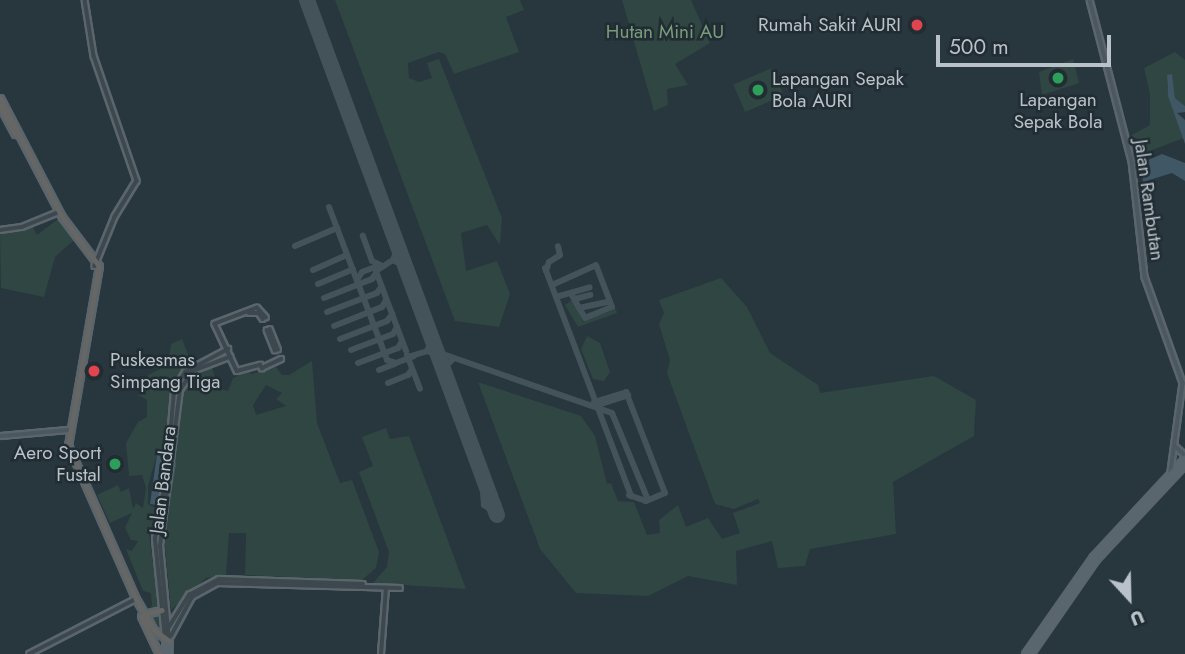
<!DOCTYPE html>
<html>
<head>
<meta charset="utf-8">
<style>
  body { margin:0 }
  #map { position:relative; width:1185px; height:654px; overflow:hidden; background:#28363e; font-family:Jost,sans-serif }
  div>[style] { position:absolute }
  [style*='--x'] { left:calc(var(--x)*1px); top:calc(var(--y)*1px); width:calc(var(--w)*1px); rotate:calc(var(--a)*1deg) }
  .green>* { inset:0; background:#304642; transform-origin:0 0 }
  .round { border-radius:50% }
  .water>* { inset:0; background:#405765 }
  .stream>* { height:2px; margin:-1px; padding:0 1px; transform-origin:1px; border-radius:1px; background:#405765 }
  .taxiway>* { height:6px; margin:-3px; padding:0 3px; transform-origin:3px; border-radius:3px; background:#44525a }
  .runway>* { height:16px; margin:-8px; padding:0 8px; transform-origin:8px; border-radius:8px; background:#44525a }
  .roads { filter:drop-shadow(2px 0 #5a656c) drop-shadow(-2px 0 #5a656c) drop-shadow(0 2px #5a656c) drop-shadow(0 -2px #5a656c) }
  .tertiary>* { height:3.5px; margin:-1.75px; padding:0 1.75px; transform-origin:1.75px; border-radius:1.75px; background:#3c474e }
  .secondary>* { height:3.5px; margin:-1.75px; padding:0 1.75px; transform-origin:1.75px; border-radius:1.75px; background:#4b5761 }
  .primary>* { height:4.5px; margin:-2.25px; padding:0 2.25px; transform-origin:2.25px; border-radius:2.25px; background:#5a666e }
  .trunk>* { height:5px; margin:-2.5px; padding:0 2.5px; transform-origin:2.5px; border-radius:2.5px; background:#666664 }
  .dots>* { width:19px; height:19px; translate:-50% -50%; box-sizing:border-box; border:4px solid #212c33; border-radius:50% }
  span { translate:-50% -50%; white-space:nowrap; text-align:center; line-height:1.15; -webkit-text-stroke:5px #212c33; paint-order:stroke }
  .poi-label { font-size:19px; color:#b9c2c9 }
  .right { translate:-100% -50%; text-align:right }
  .left { translate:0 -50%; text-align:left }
  .park-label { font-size:19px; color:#799c7b }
  .street-label { font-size:19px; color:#b9c2c9 }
  .north { position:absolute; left:1094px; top:563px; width:70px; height:70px; -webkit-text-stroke:5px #212c33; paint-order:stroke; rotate:158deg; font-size:19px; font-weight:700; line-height:28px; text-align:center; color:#b9c2c9 }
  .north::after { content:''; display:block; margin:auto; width:24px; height:32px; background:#b9c2c9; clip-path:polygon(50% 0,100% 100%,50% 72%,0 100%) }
  .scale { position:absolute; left:936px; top:35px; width:175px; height:32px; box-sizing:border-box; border:4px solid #b9c2c9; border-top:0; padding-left:9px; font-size:21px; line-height:24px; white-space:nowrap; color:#b9c2c9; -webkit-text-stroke:5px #212c33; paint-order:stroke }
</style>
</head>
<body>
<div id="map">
  <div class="green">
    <div style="clip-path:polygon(335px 0,520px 0,524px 10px,506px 17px,519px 52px,454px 74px,445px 54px,439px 52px,408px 63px,409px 78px,419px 82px,432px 78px,427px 63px,439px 59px,502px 218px,500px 245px,487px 225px,461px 233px,466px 271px,497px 261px,510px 294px,499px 327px,455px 321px)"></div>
    <div style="clip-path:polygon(622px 0,691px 0,710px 43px,675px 64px,688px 85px,667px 89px,668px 105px,654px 111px)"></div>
    <div style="clip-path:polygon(1175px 52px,1185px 60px,1185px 106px,1175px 98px,1172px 77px,1167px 76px,1167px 88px,1184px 138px,1139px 155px,1132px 135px,1150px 125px,1150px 94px,1144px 68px)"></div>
    <div style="clip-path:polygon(1073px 59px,1079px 83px,1042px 95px,1039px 72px)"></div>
    <div style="left:772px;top:68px;width:30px;height:42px;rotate:67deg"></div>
    <div style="clip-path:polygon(58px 219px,74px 240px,55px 257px,44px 297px,1px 288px,0 232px,32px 225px,37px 235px)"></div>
    <div style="clip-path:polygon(721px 278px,747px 307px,770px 353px,818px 385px,820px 393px,934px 376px,976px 400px,974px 436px,893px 482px,896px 534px,810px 549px,805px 566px,778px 568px,772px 541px,736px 551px,737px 585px,688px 576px,648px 596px,576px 593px,540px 549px,478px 382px,581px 416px,595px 436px,607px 484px,611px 483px,618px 501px,634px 502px,647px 535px,660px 533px,659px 520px,678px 505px,686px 527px,708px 518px,722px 539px,740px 533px,733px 513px,760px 503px,758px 499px,734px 509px,715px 504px,667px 373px,670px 360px,659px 324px,664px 313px,659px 300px)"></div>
    <div style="clip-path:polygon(573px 299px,583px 322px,616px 309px,617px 313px,578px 327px,565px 305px)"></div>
    <div style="clip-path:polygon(587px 336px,600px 343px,610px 372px,604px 381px,593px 379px,581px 349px)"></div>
    <div style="clip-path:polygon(182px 339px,191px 362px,171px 387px,168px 449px,157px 454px,148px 486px,148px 504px,157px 509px,149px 534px,162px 629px,146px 611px,152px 606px,151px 593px,143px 591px,126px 549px,132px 551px,138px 541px,131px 540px,125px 528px,132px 513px,110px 523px,97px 495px,118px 485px,121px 492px,129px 488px,133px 509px,136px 503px,143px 508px,146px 488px,142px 475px,129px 476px,126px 443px,138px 422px,147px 417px,147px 400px,138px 395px,148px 375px,168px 365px,171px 344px)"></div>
    <div style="clip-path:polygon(evenodd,312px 361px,317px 423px,340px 483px,352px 480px,379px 552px,376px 568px,362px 580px,245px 575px,246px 533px,229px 533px,226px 575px,206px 578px,171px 610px,164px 536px,182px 396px,188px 381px,212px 367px,218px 388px,228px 391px,233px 378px,249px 371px,251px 374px,276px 367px,282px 375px,289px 375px,312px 361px,266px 385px,282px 393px,276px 399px,286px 406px,256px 415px,253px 405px,266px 385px)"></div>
    <div style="clip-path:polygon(386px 428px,390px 439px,409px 436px,466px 589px,373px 583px,387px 567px,389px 552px,359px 472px,373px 466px,362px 437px)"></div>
    <div class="round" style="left:105px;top:454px;width:20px;height:20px"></div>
  </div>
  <div class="water">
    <div style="clip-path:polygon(1172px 74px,1175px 98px,1185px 106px,1185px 112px,1177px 113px,1185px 120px,1185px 144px,1168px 96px,1167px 75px)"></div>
    <div style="clip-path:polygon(1162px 154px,1185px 163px,1185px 181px,1172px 173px,1143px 182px,1141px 163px)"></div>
    <div style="clip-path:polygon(157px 454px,175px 459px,176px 464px,169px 507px,150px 504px)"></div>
  </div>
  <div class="stream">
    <div style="--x:1047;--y:635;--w:60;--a:-55.8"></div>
    <div style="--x:1034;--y:654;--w:9;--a:-54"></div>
  </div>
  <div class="taxiway">
    <div style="--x:329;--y:207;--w:164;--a:69.2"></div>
    <div style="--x:387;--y:360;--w:9;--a:18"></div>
    <div style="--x:396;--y:363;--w:19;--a:-21"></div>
    <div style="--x:295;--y:246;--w:46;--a:-23.2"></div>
    <div style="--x:393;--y:260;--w:14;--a:-69"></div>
    <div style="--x:545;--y:268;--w:244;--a:69.3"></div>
    <div style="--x:313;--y:270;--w:37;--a:-24"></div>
    <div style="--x:546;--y:271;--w:9;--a:-72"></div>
    <div style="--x:549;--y:262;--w:13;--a:-32"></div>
    <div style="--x:560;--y:255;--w:9;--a:-103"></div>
    <div style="--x:357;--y:280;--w:9;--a:-58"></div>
    <div style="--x:362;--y:272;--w:19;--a:-21"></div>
    <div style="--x:380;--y:265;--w:9;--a:-153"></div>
    <div style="--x:372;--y:261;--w:27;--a:-110"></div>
    <div style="--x:318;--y:284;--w:38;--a:-23"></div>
    <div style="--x:552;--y:285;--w:48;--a:-24.4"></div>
    <div style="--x:596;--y:265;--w:45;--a:69.1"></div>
    <div style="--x:612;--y:307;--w:29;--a:158"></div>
    <div style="--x:585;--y:318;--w:28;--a:-120"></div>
    <div style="--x:556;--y:297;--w:35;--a:-16"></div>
    <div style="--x:324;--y:298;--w:52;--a:-21.6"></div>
    <div style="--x:372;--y:279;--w:7;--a:-56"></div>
    <div style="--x:575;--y:299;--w:16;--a:-15"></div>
    <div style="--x:579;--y:308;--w:30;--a:-12"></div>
    <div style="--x:327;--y:312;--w:53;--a:-20.8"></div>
    <div style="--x:377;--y:293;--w:7;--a:-56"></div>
    <div style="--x:334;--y:326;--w:52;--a:-21.6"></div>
    <div style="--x:382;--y:307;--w:8;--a:-60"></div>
    <div style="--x:340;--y:339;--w:50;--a:-21"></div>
    <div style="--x:387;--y:321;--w:9;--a:-54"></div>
    <div style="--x:351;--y:350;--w:45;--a:-20.9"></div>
    <div style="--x:393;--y:334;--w:8;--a:-60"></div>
    <div style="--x:406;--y:351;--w:85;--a:-110.6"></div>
    <div style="--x:376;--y:271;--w:20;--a:-33"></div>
    <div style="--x:393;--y:260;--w:15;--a:28"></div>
    <div style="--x:427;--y:351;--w:13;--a:-67"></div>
    <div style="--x:437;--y:352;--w:185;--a:19.2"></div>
    <div style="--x:612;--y:413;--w:94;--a:67.5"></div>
    <div style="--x:407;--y:355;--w:36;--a:69"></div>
    <div style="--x:411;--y:356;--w:17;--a:-17"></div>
    <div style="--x:427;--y:351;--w:12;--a:20"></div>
    <div style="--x:358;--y:363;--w:43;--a:-20.6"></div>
    <div style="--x:398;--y:348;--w:8;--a:-60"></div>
    <div style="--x:443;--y:369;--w:13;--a:-45"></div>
    <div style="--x:379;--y:370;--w:17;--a:-21"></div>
    <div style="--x:388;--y:383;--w:22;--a:-22"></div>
    <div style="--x:408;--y:375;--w:7;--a:-56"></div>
    <div style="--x:594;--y:402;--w:34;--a:-17"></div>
    <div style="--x:626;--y:392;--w:108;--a:68.9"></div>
    <div style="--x:665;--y:493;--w:21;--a:157"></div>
    <div style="--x:646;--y:501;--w:18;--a:-161"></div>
    <div style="--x:595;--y:406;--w:35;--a:-18"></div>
    <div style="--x:481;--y:470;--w:35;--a:85"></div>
    <div style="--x:484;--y:505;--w:11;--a:34"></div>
    <div style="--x:493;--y:511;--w:9;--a:-54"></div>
    <div style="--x:498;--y:504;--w:18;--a:-124"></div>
  </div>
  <div class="runway">
    <div style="--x:307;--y:0;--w:549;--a:69.75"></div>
  </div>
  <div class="roads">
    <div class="tertiary">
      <div style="--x:85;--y:0;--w:57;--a:80.9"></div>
      <div style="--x:94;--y:56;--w:132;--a:71"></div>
      <div style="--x:137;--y:181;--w:42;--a:121.4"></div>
      <div style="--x:115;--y:217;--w:53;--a:112.2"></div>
      <div style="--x:0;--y:230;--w:22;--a:-8"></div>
      <div style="--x:22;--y:227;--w:37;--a:-22"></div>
      <div style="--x:249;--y:313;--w:10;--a:0"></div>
      <div style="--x:259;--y:313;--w:7;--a:56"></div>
      <div style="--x:266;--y:318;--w:13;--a:-132"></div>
      <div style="--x:257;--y:308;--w:45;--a:159.1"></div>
      <div style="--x:215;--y:324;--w:52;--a:64.9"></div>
      <div style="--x:237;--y:371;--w:24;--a:-15"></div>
      <div style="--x:260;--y:365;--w:4;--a:56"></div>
      <div style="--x:262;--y:368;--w:21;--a:-25"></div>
      <div style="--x:270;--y:329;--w:22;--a:68"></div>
      <div style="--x:267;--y:330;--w:22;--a:68"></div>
      <div style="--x:169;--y:627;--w:38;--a:-58"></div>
      <div style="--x:189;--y:595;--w:34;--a:-28"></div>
      <div style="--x:219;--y:579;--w:144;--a:2"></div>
      <div style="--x:171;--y:636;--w:44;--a:-61.7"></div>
      <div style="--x:192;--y:597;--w:29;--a:-29"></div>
      <div style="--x:217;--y:583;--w:183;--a:1.6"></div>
      <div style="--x:165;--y:638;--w:100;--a:-95.8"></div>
      <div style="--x:155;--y:539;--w:67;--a:-79.7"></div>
      <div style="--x:167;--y:473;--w:82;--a:-85.1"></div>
      <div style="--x:174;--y:391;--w:22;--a:-60"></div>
      <div style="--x:185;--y:372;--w:49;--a:-28.1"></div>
      <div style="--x:169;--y:641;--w:95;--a:-95.4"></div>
      <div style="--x:160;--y:546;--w:157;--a:-82.7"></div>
      <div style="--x:180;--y:390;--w:23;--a:-56"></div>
      <div style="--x:193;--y:371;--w:40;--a:-21"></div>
      <div style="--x:29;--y:654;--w:118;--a:-27.2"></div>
      <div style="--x:381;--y:654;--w:66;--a:-85.7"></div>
    </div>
    <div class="secondary">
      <div style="--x:1090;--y:0;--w:166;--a:75.4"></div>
      <div style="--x:1132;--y:161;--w:117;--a:83.6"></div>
      <div style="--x:1145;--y:277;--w:113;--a:70.3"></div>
      <div style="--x:1183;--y:383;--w:90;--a:97.7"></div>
      <div style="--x:0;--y:436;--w:69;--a:-5"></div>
      <div style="--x:1176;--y:447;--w:12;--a:42"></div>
    </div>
    <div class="primary">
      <div style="--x:169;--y:641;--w:13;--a:90"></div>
      <div style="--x:165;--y:654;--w:14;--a:-90"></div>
      <div style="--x:1025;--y:654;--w:118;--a:-55"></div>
      <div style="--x:1093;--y:557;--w:135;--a:-47.1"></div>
      <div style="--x:1030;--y:654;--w:116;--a:-55.2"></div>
      <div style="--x:1096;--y:559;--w:130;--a:-46.9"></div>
    </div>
    <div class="trunk">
      <div style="--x:0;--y:98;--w:134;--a:62.5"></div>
      <div style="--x:62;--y:217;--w:61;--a:52.9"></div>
      <div style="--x:99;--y:266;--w:182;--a:99.8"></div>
      <div style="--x:68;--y:445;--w:168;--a:66.2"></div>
      <div style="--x:136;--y:599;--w:34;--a:60"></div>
      <div style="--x:153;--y:629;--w:20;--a:37"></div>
      <div style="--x:0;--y:106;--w:32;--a:62"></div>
      <div style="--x:144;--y:614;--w:18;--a:-13"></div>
      <div style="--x:141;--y:616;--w:42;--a:64.7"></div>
    </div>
  </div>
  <div class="dots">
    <div style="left:917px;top:25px;background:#e0444e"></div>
    <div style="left:1058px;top:78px;background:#2e9e5b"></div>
    <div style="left:758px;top:90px;background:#2e9e5b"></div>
    <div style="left:94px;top:371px;background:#e0444e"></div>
    <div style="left:115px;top:464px;background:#2e9e5b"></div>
  </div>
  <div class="poi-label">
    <span class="right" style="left:901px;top:25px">Rumah Sakit AURI</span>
    <span class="left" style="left:772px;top:90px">Lapangan Sepak<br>Bola AURI</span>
    <span style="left:1058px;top:111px">Lapangan<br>Sepak Bola</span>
    <span class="left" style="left:110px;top:371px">Puskesmas<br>Simpang Tiga</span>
    <span class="right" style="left:101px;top:464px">Aero Sport<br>Fustal</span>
  </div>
  <div class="park-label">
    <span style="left:665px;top:32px">Hutan Mini AU</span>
  </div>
  <div class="street-label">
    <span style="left:1149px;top:200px;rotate:82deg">Jalan Rambutan</span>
    <span style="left:163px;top:480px;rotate:-83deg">Jalan Bandara</span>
  </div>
  <div class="north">U</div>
  <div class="scale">500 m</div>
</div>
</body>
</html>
